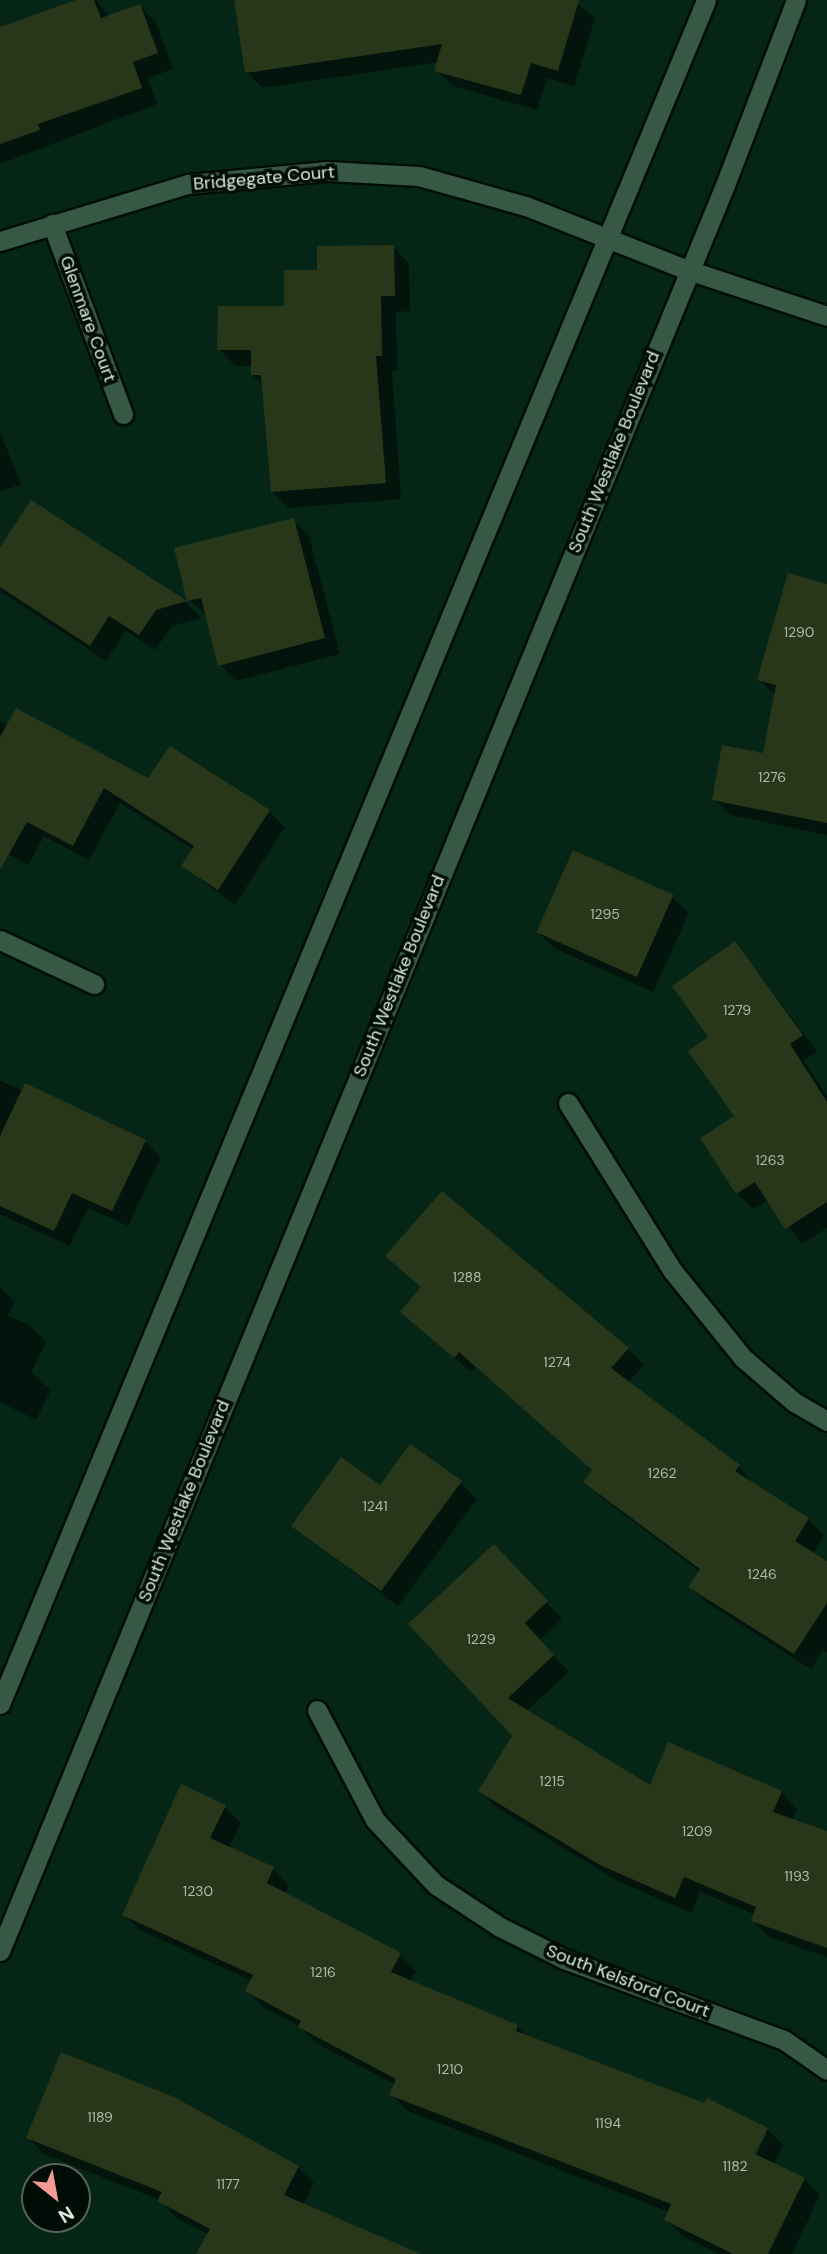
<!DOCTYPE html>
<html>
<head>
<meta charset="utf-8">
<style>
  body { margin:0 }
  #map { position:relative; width:827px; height:2254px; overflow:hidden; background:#052616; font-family:"DM Sans",sans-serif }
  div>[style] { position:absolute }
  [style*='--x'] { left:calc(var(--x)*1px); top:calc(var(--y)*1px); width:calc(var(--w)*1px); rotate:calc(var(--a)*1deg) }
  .shadow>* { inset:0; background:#0007 }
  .building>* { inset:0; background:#283719; transform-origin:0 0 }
  .roads { filter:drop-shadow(2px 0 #000e04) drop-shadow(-2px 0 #000e04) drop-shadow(0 2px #000e04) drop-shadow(0 -2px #000e04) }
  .minor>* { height:19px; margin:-9.5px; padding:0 9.5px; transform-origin:9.5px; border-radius:9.5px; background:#375845 }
  .secondary>* { height:19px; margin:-9.5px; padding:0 9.5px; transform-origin:9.5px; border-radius:9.5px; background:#375845 }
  span { translate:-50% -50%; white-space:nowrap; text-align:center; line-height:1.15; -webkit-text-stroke:7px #020c06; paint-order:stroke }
  .number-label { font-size:14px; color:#aabcac }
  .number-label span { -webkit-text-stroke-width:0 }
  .street-label { font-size:18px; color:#d6e9dd }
  .north { position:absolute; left:21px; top:2163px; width:70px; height:70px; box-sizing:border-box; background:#020c06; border:2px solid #57645c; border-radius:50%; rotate:149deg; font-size:19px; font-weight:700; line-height:28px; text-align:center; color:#d6e9dd }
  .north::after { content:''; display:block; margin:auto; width:24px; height:32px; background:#f59b96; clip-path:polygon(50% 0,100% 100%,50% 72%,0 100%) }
</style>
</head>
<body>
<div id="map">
  <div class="shadow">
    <div style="clip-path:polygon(82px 0,96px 0,110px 17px,140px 6px,156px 22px,173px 69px,148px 78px,157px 104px,0 164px,0 29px)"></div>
    <div style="clip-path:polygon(236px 0,573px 0,595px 18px,574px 86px,547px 78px,537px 110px,453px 86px,436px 70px,439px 62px,263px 88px,246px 72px)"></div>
    <div style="clip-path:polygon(393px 247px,409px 263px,410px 311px,396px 312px,397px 371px,392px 371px,401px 499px,288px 508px,272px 492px,264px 386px,252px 375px,252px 366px,235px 366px,219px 349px,286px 308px,319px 272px)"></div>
    <div style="clip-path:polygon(0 432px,21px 484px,0 492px)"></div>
    <div style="clip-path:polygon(32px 502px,186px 603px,201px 618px,172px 626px,155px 650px,126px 631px,106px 661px,0 591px,0 550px)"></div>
    <div style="clip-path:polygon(293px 520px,309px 536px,340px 654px,236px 681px,220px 665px,207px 616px,189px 600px)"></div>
    <div style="clip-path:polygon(827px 586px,827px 835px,730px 815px,714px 799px,764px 756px,776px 696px,759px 679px)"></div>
    <div style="clip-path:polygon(0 721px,149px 781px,170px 748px,269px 811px,285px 827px,235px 905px,183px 866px,194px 850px,120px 803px,89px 860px,44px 836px,28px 865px,0 850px)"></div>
    <div style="clip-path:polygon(574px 852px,672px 897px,689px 913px,653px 992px,554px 948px,538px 932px)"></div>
    <div style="clip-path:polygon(735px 943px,817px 1051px,804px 1061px,827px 1096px,827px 1228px,802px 1244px,768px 1200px,753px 1209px,737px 1193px,702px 1139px,737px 1116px,711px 1037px)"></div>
    <div style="clip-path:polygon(0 1081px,145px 1141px,161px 1157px,128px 1226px,88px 1208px,70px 1246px,0 1214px)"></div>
    <div style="clip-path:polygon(0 1287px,15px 1302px,8px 1315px,30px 1326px,46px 1342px,31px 1372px,51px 1390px,36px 1420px,0 1402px)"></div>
    <div style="clip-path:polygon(419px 1328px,628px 1349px,644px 1365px,628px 1383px,739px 1466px,753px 1485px,808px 1519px,824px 1535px,813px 1554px,827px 1563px,827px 1652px,823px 1650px,811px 1669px,707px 1603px,690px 1587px,700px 1572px,602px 1498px,586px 1482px,594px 1471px,476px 1367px,471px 1372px)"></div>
    <div style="clip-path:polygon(461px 1483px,477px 1499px,398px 1606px,293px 1526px,380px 1488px)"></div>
    <div style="clip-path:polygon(510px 1562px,562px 1619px,540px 1640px,569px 1672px,526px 1711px,650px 1787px,781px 1792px,797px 1809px,792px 1821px,827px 1833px,827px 1957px,769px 1937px,753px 1921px,756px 1915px,700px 1892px,691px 1913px,618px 1881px,496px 1807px,480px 1791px,514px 1736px,410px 1624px)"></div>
    <div style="clip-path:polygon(evenodd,225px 1807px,241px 1823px,229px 1848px,273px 1869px,289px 1885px,285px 1894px,400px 1955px,416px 1971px,410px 1982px,517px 2026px,528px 2037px,767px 2129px,783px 2145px,774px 2164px,804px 2179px,820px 2195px,792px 2254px,719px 2254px,682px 2236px,666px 2220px,669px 2212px,408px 2111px,392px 2095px,396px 2085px,316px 2043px,299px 2026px,263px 2007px,247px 1990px,252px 1981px,140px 1930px,124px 1914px,225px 1807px,764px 2133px,767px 2133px,753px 2162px,750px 2161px,764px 2133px)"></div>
    <div style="clip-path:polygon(28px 2137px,298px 2167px,314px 2183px,303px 2205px,396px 2254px,201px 2254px,209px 2235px,175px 2217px,160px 2200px,44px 2154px)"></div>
  </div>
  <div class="building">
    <div style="clip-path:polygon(76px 0,94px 0,101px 18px,140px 4px,158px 53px,133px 62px,142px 88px,38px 124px,40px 130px,0 144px,0 27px)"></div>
    <div style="clip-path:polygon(234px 0,579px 0,558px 71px,531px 63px,521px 95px,434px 71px,442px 44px,245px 73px)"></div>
    <div style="clip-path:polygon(394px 245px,395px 296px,381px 296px,382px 356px,376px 356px,386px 483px,271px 492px,261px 375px,251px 375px,251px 350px,217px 350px,218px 306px,284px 306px,284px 270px,317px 270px,317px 246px)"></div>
    <div style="clip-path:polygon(31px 500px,187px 601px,156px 610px,139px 635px,109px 616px,90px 646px,0 587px,0 547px)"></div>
    <div style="clip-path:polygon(294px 518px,325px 638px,218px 666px,201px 598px,187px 601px,174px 548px)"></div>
    <div style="clip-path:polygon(788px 573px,827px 584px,827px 823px,712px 800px,722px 745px,763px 753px,776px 685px,757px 680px)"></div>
    <div style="clip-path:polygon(16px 708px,148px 778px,170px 746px,270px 810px,218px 890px,181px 866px,194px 846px,104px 788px,73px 846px,27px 822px,0 870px,0 737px)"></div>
    <div style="left:573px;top:850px;width:110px;height:90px;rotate:24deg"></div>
    <div style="clip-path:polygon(735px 941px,803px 1035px,790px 1044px,827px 1102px,827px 1202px,785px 1229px,755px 1182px,736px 1194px,700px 1138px,734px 1116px,688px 1051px,708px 1037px,672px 986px)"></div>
    <div style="clip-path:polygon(25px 1083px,146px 1140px,112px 1211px,72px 1193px,54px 1231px,0 1206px,0 1136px)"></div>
    <div style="clip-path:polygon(442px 1191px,629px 1348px,611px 1368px,740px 1465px,735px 1471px,809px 1518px,795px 1541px,827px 1561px,827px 1603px,794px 1654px,688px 1587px,700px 1569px,583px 1482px,592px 1470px,459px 1352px,454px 1358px,400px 1312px,421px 1287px,385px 1256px)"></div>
    <div style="clip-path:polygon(410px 1444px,462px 1481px,381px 1591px,291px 1526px,341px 1457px,380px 1485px)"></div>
    <div style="clip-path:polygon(494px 1544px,548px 1601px,525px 1623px,554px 1655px,508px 1698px,650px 1785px,668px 1742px,782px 1791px,773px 1812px,827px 1831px,827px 1948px,751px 1921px,756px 1907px,684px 1877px,675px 1898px,600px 1865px,478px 1791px,512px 1736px,408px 1624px)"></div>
    <div style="clip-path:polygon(181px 1784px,226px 1805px,210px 1838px,274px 1867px,267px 1883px,401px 1953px,391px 1972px,518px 2025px,516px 2031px,704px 2103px,707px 2098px,768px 2128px,755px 2154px,805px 2178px,768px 2254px,733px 2254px,664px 2220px,671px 2204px,389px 2095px,396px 2079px,298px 2027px,301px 2021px,245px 1991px,253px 1975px,122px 1915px)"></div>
    <div style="clip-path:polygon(61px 2052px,174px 2097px,299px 2166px,284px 2195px,421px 2254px,196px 2254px,210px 2229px,157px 2201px,162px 2192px,26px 2138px)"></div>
  </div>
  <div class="roads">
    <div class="minor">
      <div style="--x:52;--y:224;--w:203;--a:69.5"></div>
      <div style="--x:0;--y:241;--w:196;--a:-16.9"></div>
      <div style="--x:188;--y:184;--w:140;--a:-5.3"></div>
      <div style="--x:327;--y:171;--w:92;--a:3.1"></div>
      <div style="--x:419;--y:176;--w:111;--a:15.7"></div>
      <div style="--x:526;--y:206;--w:174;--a:21.6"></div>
      <div style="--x:688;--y:270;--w:146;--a:18.3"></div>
      <div style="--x:0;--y:940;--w:104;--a:25.1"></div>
      <div style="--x:568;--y:1103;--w:197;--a:58.1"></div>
      <div style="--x:672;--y:1270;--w:113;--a:51.1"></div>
      <div style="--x:743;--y:1358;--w:67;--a:40.8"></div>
      <div style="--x:794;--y:1402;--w:38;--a:30"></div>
      <div style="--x:317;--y:1710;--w:124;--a:62.2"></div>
      <div style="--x:375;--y:1820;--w:89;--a:46.8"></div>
      <div style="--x:436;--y:1885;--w:77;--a:33.3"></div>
      <div style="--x:500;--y:1927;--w:72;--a:26.6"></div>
      <div style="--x:564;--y:1959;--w:234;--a:20.2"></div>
      <div style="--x:784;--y:2040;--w:52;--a:34.9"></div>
    </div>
    <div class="secondary">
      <div style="--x:0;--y:1704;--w:1844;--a:-67.49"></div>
      <div style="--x:0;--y:1951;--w:1909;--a:-67.68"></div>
      <div style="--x:725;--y:185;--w:198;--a:-69"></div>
    </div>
  </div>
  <div class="number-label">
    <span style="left:799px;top:632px">1290</span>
    <span style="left:772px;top:777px">1276</span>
    <span style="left:605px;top:914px">1295</span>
    <span style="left:737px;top:1010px">1279</span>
    <span style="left:770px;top:1160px">1263</span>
    <span style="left:467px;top:1277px">1288</span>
    <span style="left:557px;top:1362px">1274</span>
    <span style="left:662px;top:1473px">1262</span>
    <span style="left:375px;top:1506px">1241</span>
    <span style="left:762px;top:1574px">1246</span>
    <span style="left:481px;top:1639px">1229</span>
    <span style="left:552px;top:1781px">1215</span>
    <span style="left:697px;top:1831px">1209</span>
    <span style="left:797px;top:1876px">1193</span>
    <span style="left:198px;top:1891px">1230</span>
    <span style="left:323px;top:1972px">1216</span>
    <span style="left:450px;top:2069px">1210</span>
    <span style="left:100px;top:2117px">1189</span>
    <span style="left:608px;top:2123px">1194</span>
    <span style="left:735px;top:2166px">1182</span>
    <span style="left:228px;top:2184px">1177</span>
  </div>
  <div class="street-label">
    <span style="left:264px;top:178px;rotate:-5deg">Bridgegate Court</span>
    <span style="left:88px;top:319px;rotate:70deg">Glenmare Court</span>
    <span style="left:614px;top:452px;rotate:-68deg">South Westlake Boulevard</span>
    <span style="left:399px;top:976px;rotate:-68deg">South Westlake Boulevard</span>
    <span style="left:184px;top:1501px;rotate:-68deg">South Westlake Boulevard</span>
    <span style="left:628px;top:1981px;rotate:21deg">South Kelsford Court</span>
  </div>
  <div class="north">N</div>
</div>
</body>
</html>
